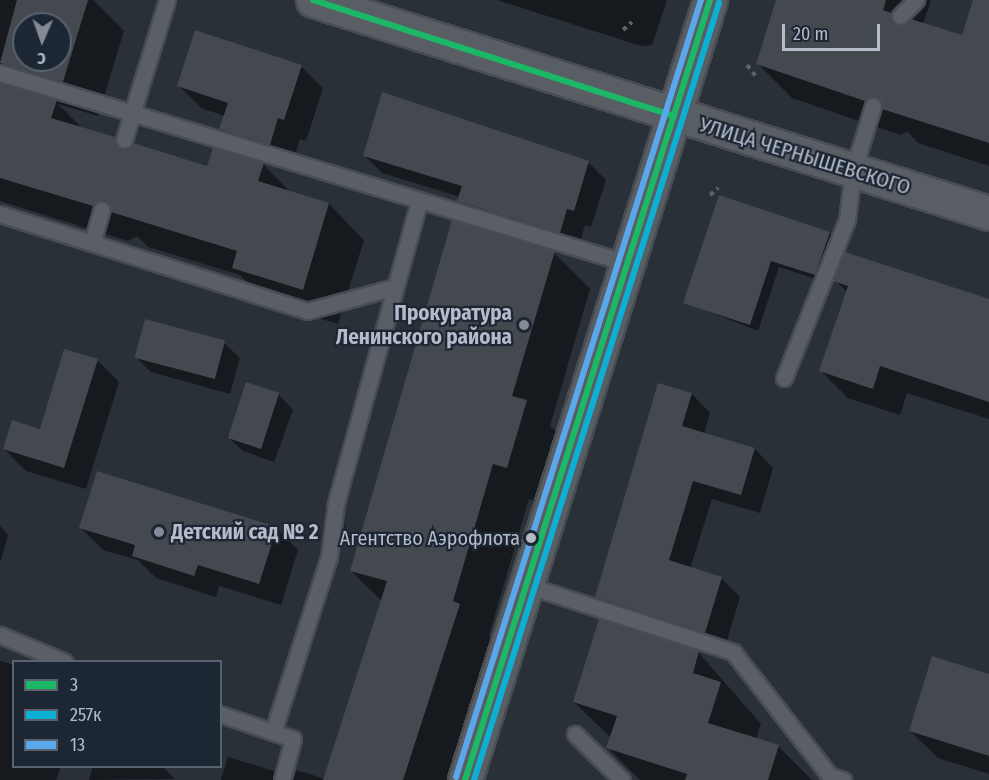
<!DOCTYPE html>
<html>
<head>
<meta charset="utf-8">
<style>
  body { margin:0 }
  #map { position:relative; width:989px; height:780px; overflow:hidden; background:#2a3038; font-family:"Fira Sans Condensed",sans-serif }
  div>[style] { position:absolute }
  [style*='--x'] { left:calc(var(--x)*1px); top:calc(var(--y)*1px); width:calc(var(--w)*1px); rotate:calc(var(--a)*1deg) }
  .shadow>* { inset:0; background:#0007 }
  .building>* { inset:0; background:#444950; transform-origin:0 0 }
  .path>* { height:4px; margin-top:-2px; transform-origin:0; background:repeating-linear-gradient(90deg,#5d636a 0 4.5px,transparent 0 9px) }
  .roads { filter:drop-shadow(2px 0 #484c53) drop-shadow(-2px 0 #484c53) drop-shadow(0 2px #484c53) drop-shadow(0 -2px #484c53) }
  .lane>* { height:15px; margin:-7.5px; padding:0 7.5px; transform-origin:7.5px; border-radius:7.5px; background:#5a5e66 }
  .secondary>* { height:33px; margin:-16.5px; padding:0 16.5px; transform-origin:16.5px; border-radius:16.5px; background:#595d64 }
  .bus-1>* { height:6px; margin:-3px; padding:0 3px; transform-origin:3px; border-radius:3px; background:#1ab867 }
  .bus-2>* { height:6px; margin:-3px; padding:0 3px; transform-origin:3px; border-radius:3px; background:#0dafd3 }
  .bus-3>* { height:6px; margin:-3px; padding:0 3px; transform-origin:3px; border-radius:3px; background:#5aa8eb }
  .dots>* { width:16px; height:16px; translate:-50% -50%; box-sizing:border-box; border:3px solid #1d2633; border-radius:50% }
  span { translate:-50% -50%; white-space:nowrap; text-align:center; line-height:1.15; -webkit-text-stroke:4.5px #1d2633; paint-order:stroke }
  .bus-label { font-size:20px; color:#b4bcc9 }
  .right { translate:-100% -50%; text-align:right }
  .street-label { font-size:21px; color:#b4bcc9 }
  .poi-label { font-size:21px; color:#b4bcc9; font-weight:700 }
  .left { translate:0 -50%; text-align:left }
  .legend { position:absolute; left:12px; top:660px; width:210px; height:108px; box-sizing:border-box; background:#1d2633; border:2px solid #59626f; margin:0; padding:8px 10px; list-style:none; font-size:18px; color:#b4bcc9 }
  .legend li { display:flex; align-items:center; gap:12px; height:30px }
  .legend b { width:30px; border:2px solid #59626f }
  .north { position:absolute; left:12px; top:12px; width:60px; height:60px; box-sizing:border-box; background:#1d2633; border:2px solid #59626f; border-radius:50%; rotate:182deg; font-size:16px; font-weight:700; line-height:24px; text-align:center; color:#b4bcc9 }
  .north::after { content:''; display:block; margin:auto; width:21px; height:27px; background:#848b96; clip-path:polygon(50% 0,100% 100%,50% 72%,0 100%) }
  .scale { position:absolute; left:782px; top:24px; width:98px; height:27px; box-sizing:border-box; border:3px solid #b4bcc9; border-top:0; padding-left:8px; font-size:18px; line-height:21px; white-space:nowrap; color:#b4bcc9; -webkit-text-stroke:4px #1d2633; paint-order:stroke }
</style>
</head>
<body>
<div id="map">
  <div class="shadow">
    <div style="clip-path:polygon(evenodd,0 0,93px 0,124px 31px,98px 116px,58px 104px,83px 129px,114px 138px,124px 149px,208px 167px,263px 164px,291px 193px,329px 204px,364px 240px,338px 324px,268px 303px,240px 275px,148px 247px,137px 236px,128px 241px,0 201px,0 0,24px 24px,60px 24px,60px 60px,24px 60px,24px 24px)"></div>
    <div style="clip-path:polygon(497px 0,667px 0,652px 45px,641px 46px)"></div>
    <div style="clip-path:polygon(778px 0,931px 0,923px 24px,962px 37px,974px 0,989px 0,989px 166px,918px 143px,908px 132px,900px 135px,792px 98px,758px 64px)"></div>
    <div style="clip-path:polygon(301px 66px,323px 88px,306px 141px,300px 139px,292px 165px,243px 151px,221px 129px,225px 116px,201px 108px,179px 86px)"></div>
    <div style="clip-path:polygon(364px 155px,588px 162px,606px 180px,591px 227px,585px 225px,578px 249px,476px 218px,460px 197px,382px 173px)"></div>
    <div style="clip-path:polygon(720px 197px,830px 233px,837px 240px,822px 281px,779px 267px,758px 331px,685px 302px)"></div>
    <div style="clip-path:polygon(554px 253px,590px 289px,550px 426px,562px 437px,543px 503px,529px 499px,489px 635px,495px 641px,451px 780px,293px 780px,297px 770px,325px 779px,382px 601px,351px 571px)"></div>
    <div style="clip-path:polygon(835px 280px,989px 301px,989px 419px,907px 393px,900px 415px,848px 398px,821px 371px,847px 292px)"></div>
    <div style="clip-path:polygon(224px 343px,240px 358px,230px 394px,151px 372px,136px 357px)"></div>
    <div style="clip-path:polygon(97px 360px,119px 382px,86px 489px,26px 471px,4px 449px,41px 431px)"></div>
    <div style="clip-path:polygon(278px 394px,293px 410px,274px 462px,243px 451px,227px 436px)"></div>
    <div style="clip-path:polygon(692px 394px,710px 413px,704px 434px,755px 449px,773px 468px,760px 513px,712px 499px,690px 569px,721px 578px,740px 597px,724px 650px,616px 615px,597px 597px)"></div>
    <div style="clip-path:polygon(0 526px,8px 535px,0 563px)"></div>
    <div style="clip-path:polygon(81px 528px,276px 528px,298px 550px,281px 605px,219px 586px,216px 597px,156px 578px,138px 560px,103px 550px)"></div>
    <div style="clip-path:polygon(699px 653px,761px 724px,756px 739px,778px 746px,812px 780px,640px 780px,608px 748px,611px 738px,574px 702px)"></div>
    <div style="clip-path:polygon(0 661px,14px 665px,14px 766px,61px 766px,56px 780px,0 780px)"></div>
    <div style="clip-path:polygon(989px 676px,989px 774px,938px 758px,910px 731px)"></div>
    <div style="clip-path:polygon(228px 757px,274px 771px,282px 780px,221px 780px)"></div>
    <div style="clip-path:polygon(93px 766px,162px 766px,175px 779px,89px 780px)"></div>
  </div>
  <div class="building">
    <div style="clip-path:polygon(evenodd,17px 0,88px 0,63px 82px,0 63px,17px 0,24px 24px,60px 24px,60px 60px,24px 60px,24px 24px)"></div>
    <div style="clip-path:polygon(776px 0,886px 0,883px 10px,891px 13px,897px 25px,911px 19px,962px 35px,973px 0,989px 0,989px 143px,882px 109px,876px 97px,865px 101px,756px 64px)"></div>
    <div style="clip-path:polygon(195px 30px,302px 65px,284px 120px,278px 118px,270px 145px,219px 129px,228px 103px,177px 86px)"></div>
    <div style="clip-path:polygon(0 83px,57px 100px,51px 118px,115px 137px,121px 149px,133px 143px,207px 166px,213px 148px,264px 163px,258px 181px,329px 203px,303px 290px,232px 268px,237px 251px,111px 212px,105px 200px,93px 206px,0 178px)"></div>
    <div style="clip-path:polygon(382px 92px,589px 161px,574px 211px,567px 209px,560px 233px,457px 201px,462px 186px,363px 156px)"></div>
    <div style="clip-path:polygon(719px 195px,830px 232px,815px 275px,771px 261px,750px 325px,683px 303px)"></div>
    <div style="clip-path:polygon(452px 220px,555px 251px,512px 396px,527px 400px,507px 468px,493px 464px,453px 601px,460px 604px,403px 780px,323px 780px,387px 581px,350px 571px)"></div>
    <div style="clip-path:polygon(845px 252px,989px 299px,989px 402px,880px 366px,873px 389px,819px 371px,848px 286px,833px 281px)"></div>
    <div style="left:145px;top:319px;width:83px;height:40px;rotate:15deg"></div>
    <div style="clip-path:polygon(64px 349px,98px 359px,64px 468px,3px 449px,12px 420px,40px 429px)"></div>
    <div style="left:246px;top:382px;width:35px;height:59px;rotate:18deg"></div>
    <div style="clip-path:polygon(658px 383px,692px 393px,682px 426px,755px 448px,741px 495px,693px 481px,669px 560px,722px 577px,705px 633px,595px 597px)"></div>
    <div style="clip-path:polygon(97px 471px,277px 527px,259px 584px,198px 565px,194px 576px,132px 556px,135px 545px,79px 528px)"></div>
    <div style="clip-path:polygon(599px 619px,699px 651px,693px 673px,721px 682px,708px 723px,779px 745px,768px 780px,685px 780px,687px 774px,606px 748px,617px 716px,573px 702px)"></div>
    <div style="clip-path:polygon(932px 656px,989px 674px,989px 756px,909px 731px)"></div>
  </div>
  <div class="path">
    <div style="--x:623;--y:30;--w:12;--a:-42"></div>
    <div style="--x:747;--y:65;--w:16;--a:52"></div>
    <div style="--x:710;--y:195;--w:11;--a:-41"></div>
  </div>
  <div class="roads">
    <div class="lane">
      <div style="--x:900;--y:16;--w:23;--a:-45"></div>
      <div style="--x:0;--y:73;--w:655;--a:16.86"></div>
      <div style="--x:124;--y:140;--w:146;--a:-72.9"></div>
      <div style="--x:0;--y:214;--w:322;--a:17.5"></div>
      <div style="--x:307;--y:311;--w:91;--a:-15.3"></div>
      <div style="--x:92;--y:243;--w:35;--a:-74"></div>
      <div style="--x:784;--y:378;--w:170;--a:-68.3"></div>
      <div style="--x:847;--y:220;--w:49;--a:-83"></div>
      <div style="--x:853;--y:171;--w:68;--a:-72.9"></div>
      <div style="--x:526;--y:585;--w:218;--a:17.9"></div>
      <div style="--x:733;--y:652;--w:157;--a:52"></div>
      <div style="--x:830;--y:776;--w:14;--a:17"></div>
      <div style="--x:0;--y:635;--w:70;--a:22.6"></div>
      <div style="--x:220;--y:714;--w:77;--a:18.9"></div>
      <div style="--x:293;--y:739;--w:42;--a:105"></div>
      <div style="--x:273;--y:732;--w:184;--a:-72.3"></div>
      <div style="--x:329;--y:557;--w:54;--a:-82.6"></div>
      <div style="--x:336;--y:503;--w:312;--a:-74.6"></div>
      <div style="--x:575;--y:734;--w:66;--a:44.4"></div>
    </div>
    <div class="secondary">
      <div style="--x:313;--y:0;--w:709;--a:17.49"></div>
      <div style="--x:465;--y:780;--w:818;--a:-72.56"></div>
    </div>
  </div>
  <div class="bus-1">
    <div style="--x:313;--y:0;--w:379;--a:17.8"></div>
    <div style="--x:465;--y:780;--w:818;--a:-72.56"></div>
  </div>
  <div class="bus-2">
    <div style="--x:474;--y:780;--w:815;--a:-72.5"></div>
  </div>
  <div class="bus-3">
    <div style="--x:456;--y:777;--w:815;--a:-72.5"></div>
  </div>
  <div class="dots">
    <div style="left:524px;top:325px;background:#848b96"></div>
    <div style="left:159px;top:532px;background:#848b96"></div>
    <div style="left:531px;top:538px;background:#b4bcc9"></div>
  </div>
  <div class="bus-label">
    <span class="right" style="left:520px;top:538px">Агентство Аэрофлота</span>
  </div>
  <div class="street-label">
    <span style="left:805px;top:156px;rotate:17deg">УЛИЦА ЧЕРНЫШЕВСКОГО</span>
  </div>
  <div class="poi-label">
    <span class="right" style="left:512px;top:325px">Прокуратура<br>Ленинского района</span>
    <span class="left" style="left:171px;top:532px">Детский сад № 2</span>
  </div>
  <ul class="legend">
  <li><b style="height:8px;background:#1ab867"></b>3</li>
  <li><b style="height:8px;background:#0dafd3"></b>257к</li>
  <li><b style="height:8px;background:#5aa8eb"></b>13</li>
  </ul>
  <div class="north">С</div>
  <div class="scale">20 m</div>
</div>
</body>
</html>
